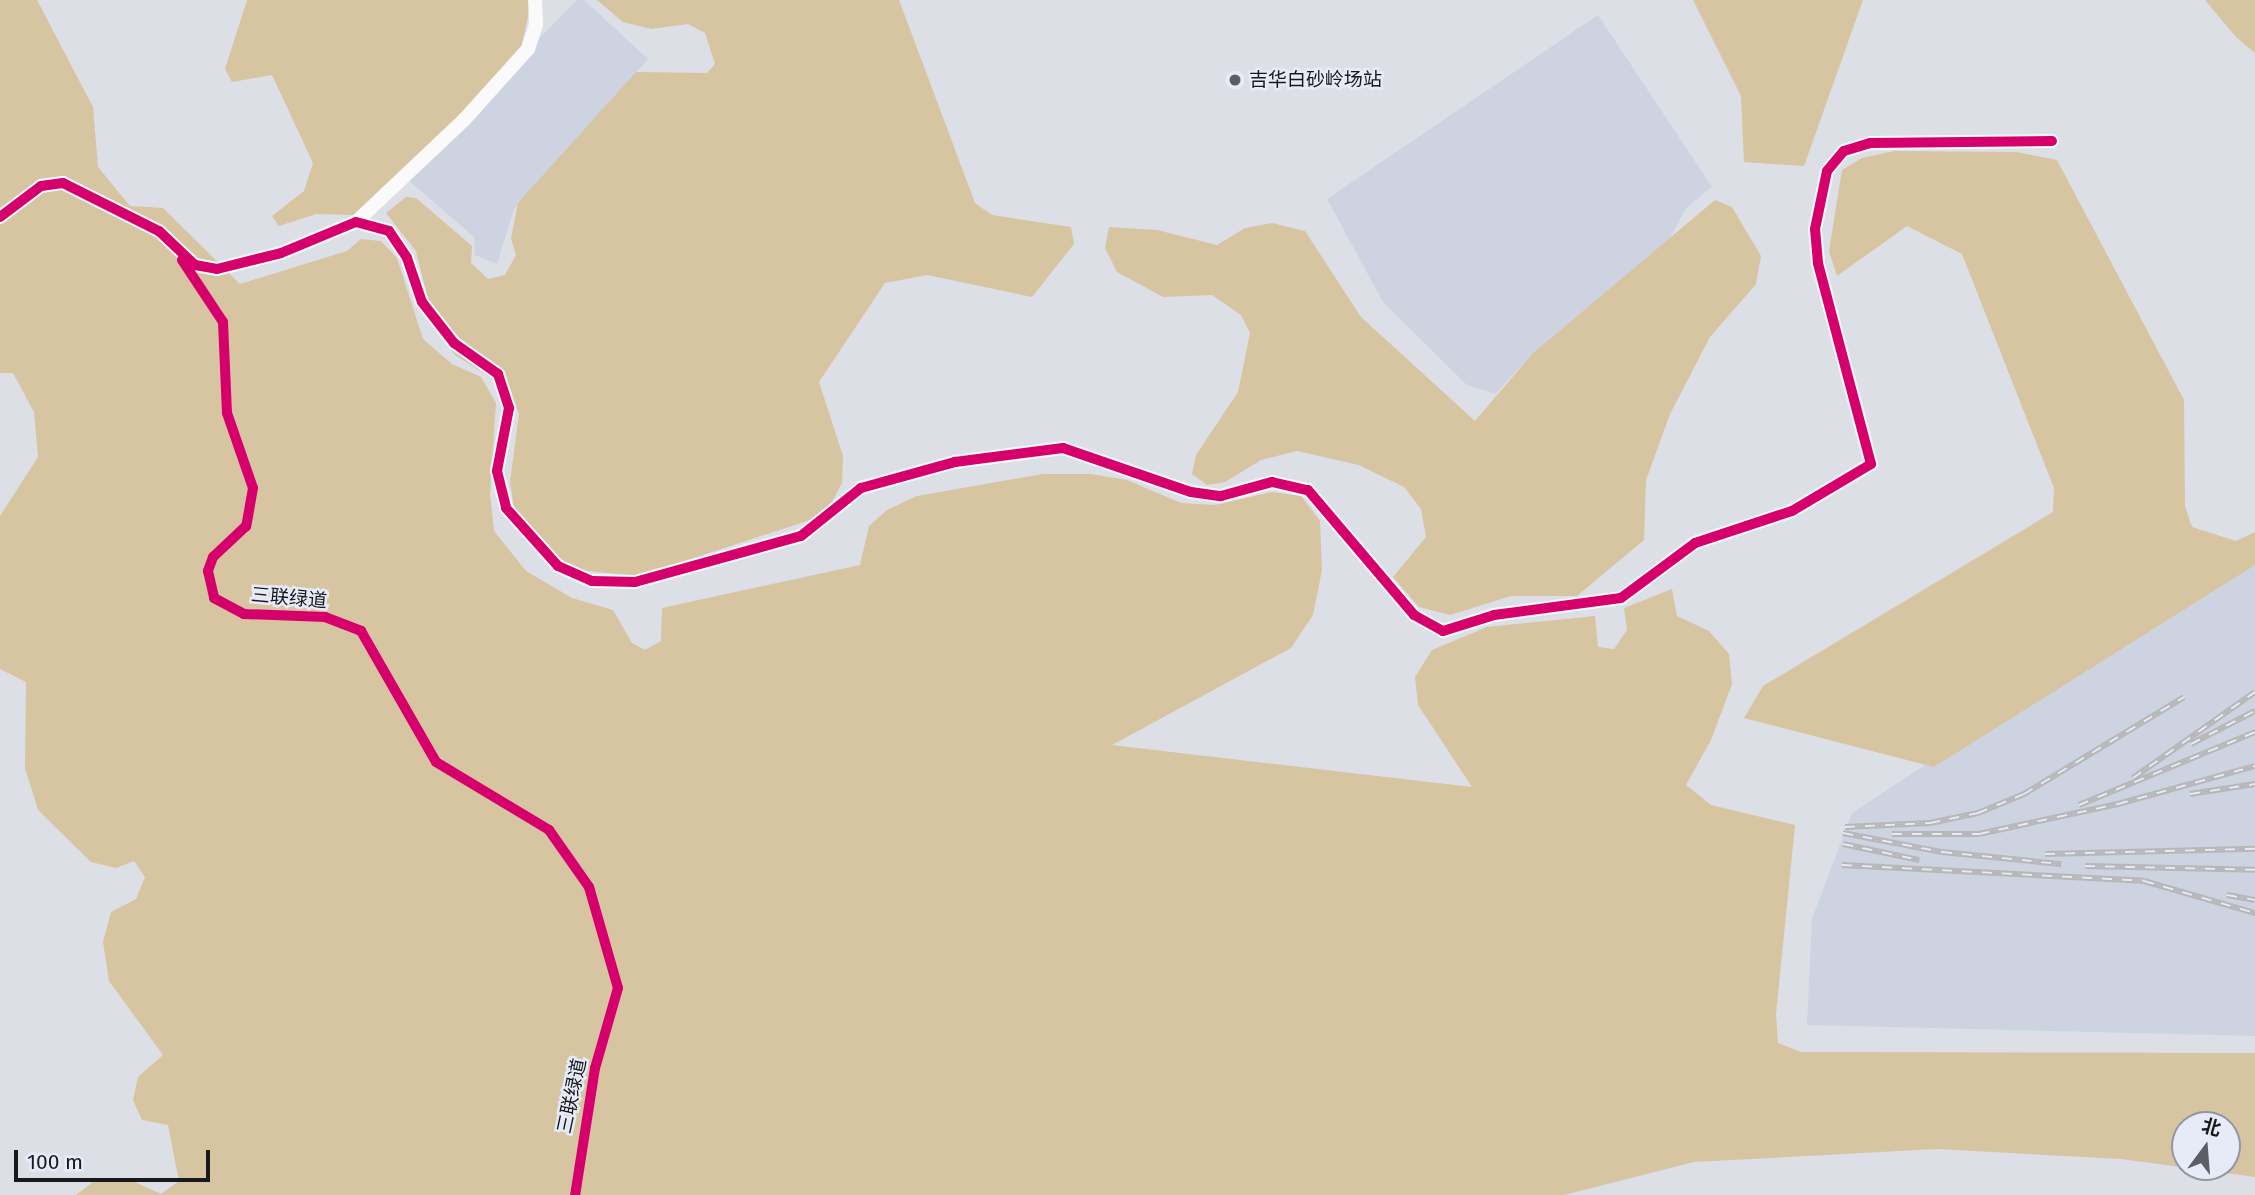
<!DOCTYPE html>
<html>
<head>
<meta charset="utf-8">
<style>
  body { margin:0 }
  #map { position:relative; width:2255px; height:1195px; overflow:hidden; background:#dddfe6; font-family:"Fira Sans","Noto Sans SC",sans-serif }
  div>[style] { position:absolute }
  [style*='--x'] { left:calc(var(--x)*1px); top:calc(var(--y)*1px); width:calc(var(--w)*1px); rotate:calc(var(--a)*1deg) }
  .built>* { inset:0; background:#cdd3e0 }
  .green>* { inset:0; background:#d7c4a0 }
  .minor>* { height:14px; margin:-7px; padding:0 7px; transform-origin:7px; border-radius:7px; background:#fafafb }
  .rail>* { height:6px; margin-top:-3px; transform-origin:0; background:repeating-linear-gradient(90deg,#e7ebf8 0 10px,#b7b7b8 0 20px); box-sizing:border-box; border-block:2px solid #b7b7b8 }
  .cycleway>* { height:10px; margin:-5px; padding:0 5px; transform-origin:5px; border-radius:5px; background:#d6006c }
  .dots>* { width:19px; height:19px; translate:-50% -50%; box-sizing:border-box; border:4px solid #e7ebf8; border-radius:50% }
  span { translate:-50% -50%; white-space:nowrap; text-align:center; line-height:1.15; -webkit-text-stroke:5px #e7ebf8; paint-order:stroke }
  .poi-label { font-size:19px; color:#18191d }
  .left { translate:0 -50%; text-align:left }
  .street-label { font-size:19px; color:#18191d }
  .north { position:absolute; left:2171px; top:1111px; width:70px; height:70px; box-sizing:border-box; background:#e7ebf8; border:2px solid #9497a0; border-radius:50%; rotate:16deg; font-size:19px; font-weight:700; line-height:28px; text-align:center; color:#18191d }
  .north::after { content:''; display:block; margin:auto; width:24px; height:32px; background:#5d5e63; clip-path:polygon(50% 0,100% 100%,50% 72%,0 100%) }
  .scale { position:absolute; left:14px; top:1150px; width:196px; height:32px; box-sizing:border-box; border:4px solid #18191d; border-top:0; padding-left:9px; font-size:21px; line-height:24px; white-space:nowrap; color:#18191d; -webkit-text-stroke:5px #e7ebf8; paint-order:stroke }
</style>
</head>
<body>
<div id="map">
  <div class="built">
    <div style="clip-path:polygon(577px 0,584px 0,648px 59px,514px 209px,497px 264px,475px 255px,474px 237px,404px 176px)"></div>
    <div style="clip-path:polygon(1598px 15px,1712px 187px,1686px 208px,1670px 238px,1533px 353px,1495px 394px,1467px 385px,1383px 302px,1327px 199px)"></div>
    <div style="clip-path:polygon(2255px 549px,2255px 1036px,1807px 1025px,1812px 919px,1852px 813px)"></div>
  </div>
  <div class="green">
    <div style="clip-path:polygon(evenodd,0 0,37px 0,93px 107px,98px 167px,130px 206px,163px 208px,240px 284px,347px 251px,361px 239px,381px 241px,397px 258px,423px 339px,452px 364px,481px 377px,496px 403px,490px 494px,494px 531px,526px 571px,572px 598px,613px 610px,632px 643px,645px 650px,661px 641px,662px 608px,860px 565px,869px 526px,887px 510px,917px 496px,1043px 474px,1091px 474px,1127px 480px,1181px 503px,1215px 505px,1272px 492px,1301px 496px,1320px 521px,1322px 570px,1313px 615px,1291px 648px,1112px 745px,1472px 787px,1418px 705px,1415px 677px,1432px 650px,1487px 627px,1595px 616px,1598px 647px,1614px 649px,1627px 630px,1624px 608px,1672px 589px,1677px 616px,1709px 631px,1729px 654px,1732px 684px,1711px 740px,1686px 785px,1711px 805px,1795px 825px,1776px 1014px,1778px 1043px,1801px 1052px,2255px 1053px,2255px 1177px,2121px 1159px,1937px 1149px,1694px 1162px,1564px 1195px,76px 1195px,98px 1178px,128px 1179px,161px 1194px,179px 1181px,168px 1125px,142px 1120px,133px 1100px,138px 1077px,163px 1055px,109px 981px,103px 942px,111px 912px,136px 899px,145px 877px,134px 861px,116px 868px,91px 862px,38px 810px,25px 768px,26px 682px,0 669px,0 516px,38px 457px,34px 412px,13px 373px,0 373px,0 0,2185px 1125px,2227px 1125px,2227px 1167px,2185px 1167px,2185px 1125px)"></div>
    <div style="clip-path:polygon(247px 0,529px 0,529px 12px,521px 48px,463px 115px,354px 215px,316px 214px,279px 226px,272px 216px,304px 191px,313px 163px,272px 75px,232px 82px,225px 69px)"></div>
    <div style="clip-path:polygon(597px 0,899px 0,975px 203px,992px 215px,1071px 227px,1074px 244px,1032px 297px,927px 275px,885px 283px,819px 382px,843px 456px,842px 483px,831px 504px,813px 519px,639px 576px,578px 570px,551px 554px,514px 508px,510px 482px,519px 414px,509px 389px,455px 355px,435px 328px,416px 251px,386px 213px,406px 197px,416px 198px,472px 246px,471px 263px,488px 279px,505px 275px,516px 255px,511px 238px,518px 203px,636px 72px,707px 73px,715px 64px,705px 33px,688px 24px,651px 29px,623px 22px)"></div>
    <div style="clip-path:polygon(1693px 0,1863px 0,1804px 166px,1744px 162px,1741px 96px)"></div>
    <div style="clip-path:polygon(2205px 0,2255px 0,2255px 53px,2236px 37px)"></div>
    <div style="clip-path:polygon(1894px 151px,2016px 152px,2057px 160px,2184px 400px,2185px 506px,2192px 527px,2236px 541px,2255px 532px,2255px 565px,1934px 767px,1744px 718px,1763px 686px,2053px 512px,2054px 488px,1962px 254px,1907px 226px,1837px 276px,1829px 251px,1842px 170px,1862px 158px)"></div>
    <div style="clip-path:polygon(1715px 200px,1732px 207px,1761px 256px,1756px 284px,1710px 337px,1670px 414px,1646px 480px,1644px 540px,1577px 596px,1511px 596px,1450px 615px,1419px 607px,1393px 577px,1426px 537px,1421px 509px,1404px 487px,1359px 465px,1297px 451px,1261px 460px,1225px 482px,1207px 485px,1192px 474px,1196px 455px,1238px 392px,1250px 333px,1241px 315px,1212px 295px,1163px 297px,1117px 272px,1105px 248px,1109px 227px,1157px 230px,1217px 245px,1245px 228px,1272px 223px,1305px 231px,1361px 317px,1475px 421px,1533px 353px)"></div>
  </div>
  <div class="minor">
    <div style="--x:0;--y:217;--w:51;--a:-37.1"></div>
    <div style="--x:41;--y:186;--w:22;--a:-8"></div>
    <div style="--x:63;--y:183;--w:107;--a:26.6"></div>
    <div style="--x:159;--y:231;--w:50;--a:43.4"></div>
    <div style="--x:195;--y:265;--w:22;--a:10"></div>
    <div style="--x:217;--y:269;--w:66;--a:-14"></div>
    <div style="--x:281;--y:253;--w:81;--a:-22.5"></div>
    <div style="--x:356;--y:222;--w:34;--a:15"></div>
    <div style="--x:389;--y:231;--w:32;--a:56"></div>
    <div style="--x:407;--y:258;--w:46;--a:71.2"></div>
    <div style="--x:422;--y:302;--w:52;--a:52"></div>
    <div style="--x:454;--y:343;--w:54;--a:35.2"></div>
    <div style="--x:498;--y:374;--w:36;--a:72"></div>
    <div style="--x:509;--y:408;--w:64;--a:100.8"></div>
    <div style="--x:497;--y:471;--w:38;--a:76"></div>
    <div style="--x:506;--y:508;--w:78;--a:48.1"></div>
    <div style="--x:558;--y:566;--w:37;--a:24"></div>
    <div style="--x:592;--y:581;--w:43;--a:1.3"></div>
    <div style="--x:635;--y:582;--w:172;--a:-15.5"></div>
    <div style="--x:801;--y:536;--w:77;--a:-38.7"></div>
    <div style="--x:861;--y:488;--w:98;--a:-15.5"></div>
    <div style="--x:955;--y:462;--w:109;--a:-7.4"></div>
    <div style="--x:1063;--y:448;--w:135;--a:19"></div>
    <div style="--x:1191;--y:492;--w:30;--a:8"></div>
    <div style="--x:1221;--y:496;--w:53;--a:-15.4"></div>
    <div style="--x:1272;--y:482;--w:37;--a:13"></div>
    <div style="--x:1308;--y:490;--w:164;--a:49.7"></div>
    <div style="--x:1414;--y:615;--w:33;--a:29"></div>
    <div style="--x:1443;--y:631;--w:53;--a:-17.4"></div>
    <div style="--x:1494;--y:615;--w:128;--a:-7.6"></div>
    <div style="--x:1621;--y:598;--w:92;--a:-36.6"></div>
    <div style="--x:1695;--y:543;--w:102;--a:-18.3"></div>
    <div style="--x:1792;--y:511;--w:92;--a:-30.7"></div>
    <div style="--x:1871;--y:464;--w:208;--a:-104.8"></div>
    <div style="--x:1818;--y:263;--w:34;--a:-95"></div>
    <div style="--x:1815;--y:229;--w:59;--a:-78.3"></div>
    <div style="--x:1827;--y:171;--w:26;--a:-50"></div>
    <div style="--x:1844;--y:151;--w:27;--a:-17"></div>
    <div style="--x:1870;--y:143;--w:182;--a:-0.6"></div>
    <div style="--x:356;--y:222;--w:149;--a:-43.4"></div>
    <div style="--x:464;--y:120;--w:96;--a:-48"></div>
    <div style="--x:528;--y:49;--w:25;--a:-72"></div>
    <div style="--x:536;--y:25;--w:25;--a:-92"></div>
  </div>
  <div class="rail">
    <div style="--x:2191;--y:744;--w:72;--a:-27.3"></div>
    <div style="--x:2133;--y:778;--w:149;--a:-35.2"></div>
    <div style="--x:2190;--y:794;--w:66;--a:-8.7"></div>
    <div style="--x:2079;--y:805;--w:191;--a:-22.5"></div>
    <div style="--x:1845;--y:827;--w:85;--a:-2.7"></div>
    <div style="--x:1930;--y:823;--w:49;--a:-11.8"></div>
    <div style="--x:1978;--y:813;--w:50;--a:-22.4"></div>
    <div style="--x:2024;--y:794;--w:187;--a:-31.2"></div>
    <div style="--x:1843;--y:833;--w:101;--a:10.9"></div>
    <div style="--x:1942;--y:852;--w:120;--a:5.8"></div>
    <div style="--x:1892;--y:834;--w:87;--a:0"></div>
    <div style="--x:1979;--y:834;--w:142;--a:-12.2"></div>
    <div style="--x:2118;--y:804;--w:142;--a:-15.5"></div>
    <div style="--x:1843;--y:844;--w:78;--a:11.9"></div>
    <div style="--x:2045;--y:854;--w:210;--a:-1.4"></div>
    <div style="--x:1842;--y:865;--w:302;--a:3"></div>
    <div style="--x:2144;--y:881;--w:116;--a:16.1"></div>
    <div style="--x:2085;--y:866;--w:170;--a:1.3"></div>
    <div style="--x:2227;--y:895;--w:28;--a:10"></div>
  </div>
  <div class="cycleway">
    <div style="--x:0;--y:217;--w:51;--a:-37.1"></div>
    <div style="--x:41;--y:186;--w:22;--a:-8"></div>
    <div style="--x:63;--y:183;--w:107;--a:26.6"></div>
    <div style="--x:159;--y:231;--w:50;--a:43.4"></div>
    <div style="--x:195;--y:265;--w:22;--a:10"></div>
    <div style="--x:217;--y:269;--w:66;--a:-14"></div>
    <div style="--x:281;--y:253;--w:81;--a:-22.5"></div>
    <div style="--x:356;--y:222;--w:34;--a:15"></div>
    <div style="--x:389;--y:231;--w:32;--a:56"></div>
    <div style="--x:407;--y:258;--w:46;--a:71.2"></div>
    <div style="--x:422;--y:302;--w:52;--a:52"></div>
    <div style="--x:454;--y:343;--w:54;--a:35.2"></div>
    <div style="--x:498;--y:374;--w:36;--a:72"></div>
    <div style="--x:509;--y:408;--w:64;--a:100.8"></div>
    <div style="--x:497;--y:471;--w:38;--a:76"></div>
    <div style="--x:506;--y:508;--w:78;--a:48.1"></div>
    <div style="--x:558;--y:566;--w:37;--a:24"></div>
    <div style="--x:592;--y:581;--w:43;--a:1.3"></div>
    <div style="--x:635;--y:582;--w:172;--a:-15.5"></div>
    <div style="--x:801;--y:536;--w:77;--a:-38.7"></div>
    <div style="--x:861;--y:488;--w:98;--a:-15.5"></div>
    <div style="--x:955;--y:462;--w:109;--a:-7.4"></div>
    <div style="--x:1063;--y:448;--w:135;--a:19"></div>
    <div style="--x:1191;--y:492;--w:30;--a:8"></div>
    <div style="--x:1221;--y:496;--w:53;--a:-15.4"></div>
    <div style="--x:1272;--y:482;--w:37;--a:13"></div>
    <div style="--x:1308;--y:490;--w:164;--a:49.7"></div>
    <div style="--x:1414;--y:615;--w:33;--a:29"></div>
    <div style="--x:1443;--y:631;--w:53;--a:-17.4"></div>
    <div style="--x:1494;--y:615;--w:128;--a:-7.6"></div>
    <div style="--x:1621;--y:598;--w:92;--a:-36.6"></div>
    <div style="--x:1695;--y:543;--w:102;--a:-18.3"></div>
    <div style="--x:1792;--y:511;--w:92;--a:-30.7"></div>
    <div style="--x:1871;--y:464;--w:208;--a:-104.8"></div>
    <div style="--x:1818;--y:263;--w:34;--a:-95"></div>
    <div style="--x:1815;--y:229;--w:59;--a:-78.3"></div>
    <div style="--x:1827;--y:171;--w:26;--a:-50"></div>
    <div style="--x:1844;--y:151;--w:27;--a:-17"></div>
    <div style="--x:1870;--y:143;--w:182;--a:-0.6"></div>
    <div style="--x:182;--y:260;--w:74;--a:56.5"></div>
    <div style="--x:223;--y:322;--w:91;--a:87.5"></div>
    <div style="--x:227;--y:413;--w:79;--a:70.9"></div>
    <div style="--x:253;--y:488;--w:39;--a:100"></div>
    <div style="--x:246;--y:526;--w:45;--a:136.8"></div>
    <div style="--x:213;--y:557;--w:15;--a:110"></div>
    <div style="--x:208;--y:571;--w:28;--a:77"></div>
    <div style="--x:214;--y:598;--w:34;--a:28"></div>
    <div style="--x:244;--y:614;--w:81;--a:2.1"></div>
    <div style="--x:325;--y:617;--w:39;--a:21"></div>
    <div style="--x:361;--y:631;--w:151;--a:60.2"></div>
    <div style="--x:436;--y:762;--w:132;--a:31"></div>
    <div style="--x:549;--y:830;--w:70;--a:54.9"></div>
    <div style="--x:589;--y:887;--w:105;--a:74"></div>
    <div style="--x:618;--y:988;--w:83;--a:106"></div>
    <div style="--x:595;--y:1068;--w:129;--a:98.9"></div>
  </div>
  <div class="dots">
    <div style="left:1235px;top:80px;background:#5d5e63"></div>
  </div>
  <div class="poi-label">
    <span class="left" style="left:1249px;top:80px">吉华白砂岭场站</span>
  </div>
  <div class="street-label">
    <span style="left:289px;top:598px;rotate:5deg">三联绿道</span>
    <span style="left:572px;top:1096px;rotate:-78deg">三联绿道</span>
  </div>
  <div class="north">北</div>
  <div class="scale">100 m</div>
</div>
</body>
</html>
